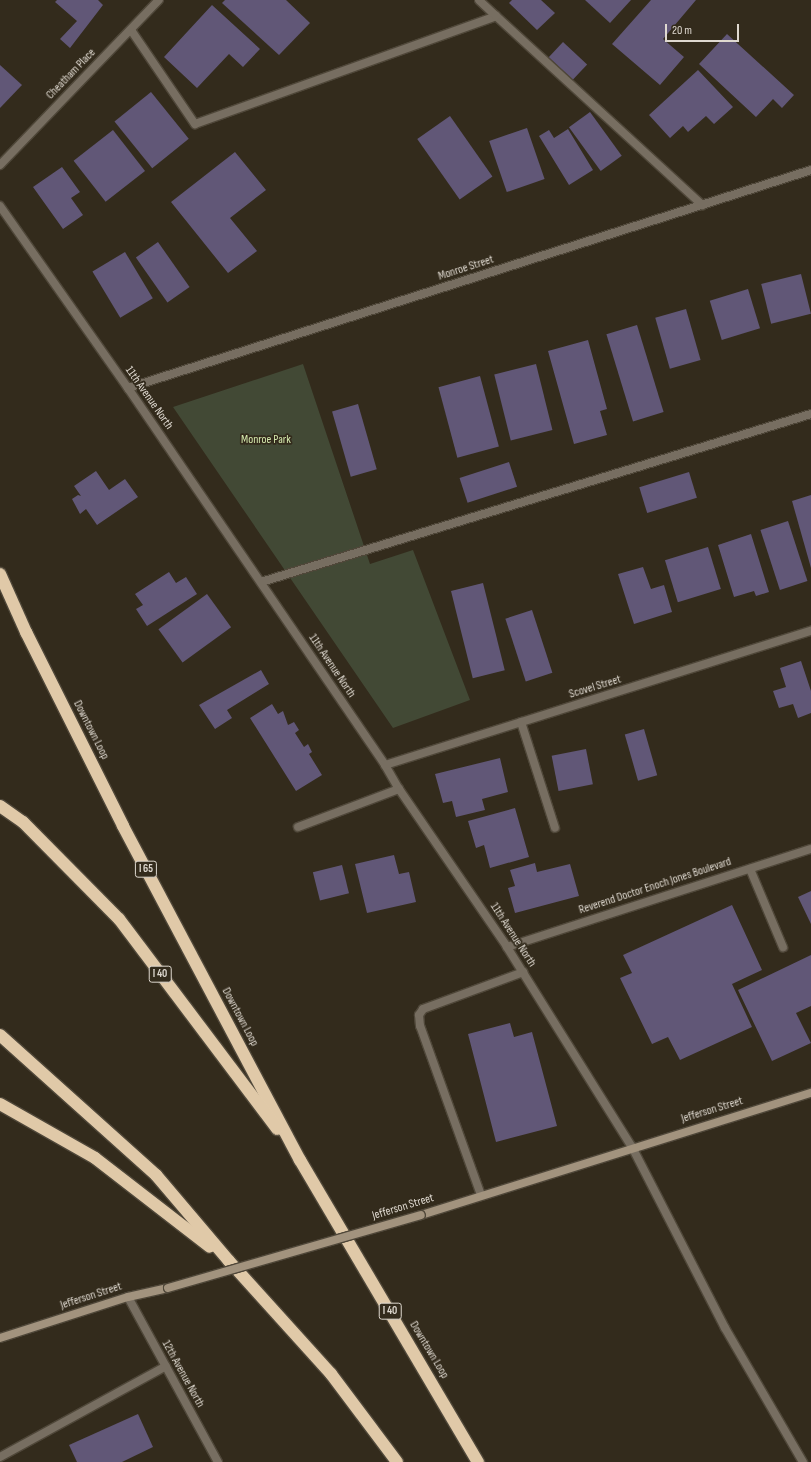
<!DOCTYPE html>
<html>
<head>
<meta charset="utf-8">
<style>
  body { margin:0 }
  #map { position:relative; width:811px; height:1462px; overflow:hidden; background:#332b1c; font-family:"Sofia Sans Condensed",sans-serif }
  div>[style] { position:absolute }
  [style*='--x'] { left:calc(var(--x)*1px); top:calc(var(--y)*1px); width:calc(var(--w)*1px); rotate:calc(var(--a)*1deg) }
  .green>* { inset:0; background:#424935 }
  .building>* { inset:0; background:#615777; transform-origin:0 0 }
  .roads { filter:drop-shadow(1px 0 #4f4739) drop-shadow(-1px 0 #4f4739) drop-shadow(0 1px #4f4739) drop-shadow(0 -1px #4f4739) }
  .service>* { height:8px; margin:-4px; padding:0 4px; transform-origin:4px; border-radius:4px; background:#776e61 }
  .minor>* { height:8px; margin:-4px; padding:0 4px; transform-origin:4px; border-radius:4px; background:#776e61 }
  .tertiary>* { height:8px; margin:-4px; padding:0 4px; transform-origin:4px; border-radius:4px; background:#776e61 }
  .secondary>* { height:8px; margin:-4px; padding:0 4px; transform-origin:4px; border-radius:4px; background:#a2937e }
  .motorway>* { height:12px; margin:-6px; padding:0 6px; transform-origin:6px; border-radius:6px; background:#e0c9a8 }
  .bridges { filter:drop-shadow(1px 0 #4f4739) drop-shadow(-1px 0 #4f4739) drop-shadow(0 1px #4f4739) drop-shadow(0 -1px #4f4739) }
  .secondary-bridge>* { height:8px; margin:-4px; padding:0 4px; transform-origin:4px; border-radius:4px; background:#a2937e }
  span { translate:-50% -50%; white-space:nowrap; text-align:center; line-height:1.15; -webkit-text-stroke:3.5px #332b1c; paint-order:stroke }
  .shield-label span { padding:1px 3px; background:#332b1c; border:1px solid; border-radius:3px; -webkit-text-stroke-width:0 }
  .shield-label { font-size:11px; color:#dfd9d0; font-weight:700 }
  .street-label { font-size:12px; color:#dfd9d0 }
  .park-label { font-size:12px; color:#d5e9ad }
  .scale { position:absolute; left:665px; top:24px; width:74px; height:18px; box-sizing:border-box; border:2px solid #dfd9d0; border-top:0; padding-left:5px; font-size:12px; line-height:14px; white-space:nowrap; color:#dfd9d0; -webkit-text-stroke:3px #332b1c; paint-order:stroke }
</style>
</head>
<body>
<div id="map">
  <div class="green">
    <div style="clip-path:polygon(303px 364px,370px 564px,413px 550px,470px 700px,393px 728px,173px 407px)"></div>
  </div>
  <div class="building">
    <div style="clip-path:polygon(57px 0,98px 0,103px 5px,70px 48px,60px 39px,77px 21px,55px 2px)"></div>
    <div style="clip-path:polygon(225px 0,286px 0,310px 23px,279px 55px,222px 3px)"></div>
    <div style="clip-path:polygon(512px 0,541px 0,555px 13px,537px 30px,509px 3px)"></div>
    <div style="clip-path:polygon(585px 0,631px 0,610px 23px)"></div>
    <div style="clip-path:polygon(651px 0,696px 0,663px 39px,684px 57px,660px 85px,612px 44px)"></div>
    <div style="clip-path:polygon(212px 5px,260px 49px,243px 67px,229px 54px,197px 88px,164px 57px)"></div>
    <div style="clip-path:polygon(727px 34px,794px 95px,782px 108px,773px 99px,756px 117px,699px 64px)"></div>
    <div style="left:563px;top:42px;width:33px;height:21px;rotate:43deg"></div>
    <div style="clip-path:polygon(0 65px,22px 85px,0 108px)"></div>
    <div style="clip-path:polygon(698px 70px,733px 107px,714px 124px,706px 116px,688px 132px,683px 126px,670px 138px,649px 115px)"></div>
    <div style="left:151px;top:92px;width:60px;height:47px;rotate:51deg"></div>
    <div style="left:590px;top:112px;width:54px;height:26px;rotate:54deg"></div>
    <div style="left:450px;top:116px;width:74px;height:40px;rotate:55deg"></div>
    <div style="left:527px;top:128px;width:54px;height:40px;rotate:71deg"></div>
    <div style="clip-path:polygon(568px 129px,593px 170px,569px 185px,539px 136px,549px 130px,554px 138px)"></div>
    <div style="left:113px;top:130px;width:52px;height:50px;rotate:52deg"></div>
    <div style="clip-path:polygon(235px 152px,266px 190px,230px 218px,257px 251px,228px 273px,171px 202px)"></div>
    <div style="clip-path:polygon(62px 167px,80px 192px,71px 198px,83px 215px,63px 229px,33px 187px)"></div>
    <div style="left:158px;top:242px;width:55px;height:27px;rotate:55deg"></div>
    <div style="left:125px;top:252px;width:54px;height:38px;rotate:59deg"></div>
    <div style="left:801px;top:274px;width:41px;height:41px;rotate:76deg"></div>
    <div style="left:748px;top:289px;width:41px;height:40px;rotate:73deg"></div>
    <div style="left:686px;top:309px;width:53px;height:32px;rotate:74deg"></div>
    <div style="left:637px;top:325px;width:91px;height:32px;rotate:73deg"></div>
    <div style="clip-path:polygon(588px 340px,607px 409px,600px 411px,607px 435px,574px 444px,548px 351px)"></div>
    <div style="left:536px;top:364px;width:68px;height:43px;rotate:76deg"></div>
    <div style="left:480px;top:376px;width:73px;height:43px;rotate:75deg"></div>
    <div style="left:358px;top:404px;width:68px;height:27px;rotate:74deg"></div>
    <div style="left:509px;top:462px;width:26px;height:52px;rotate:72deg"></div>
    <div style="clip-path:polygon(96px 471px,109px 490px,125px 479px,138px 497px,97px 525px,86px 509px,80px 514px,72px 499px,78px 495px,81px 496px,74px 486px)"></div>
    <div style="left:689px;top:472px;width:27px;height:52px;rotate:73deg"></div>
    <div style="clip-path:polygon(811px 495px,811px 568px,792px 501px)"></div>
    <div style="left:788px;top:521px;width:63px;height:29px;rotate:72deg"></div>
    <div style="clip-path:polygon(751px 534px,769px 592px,756px 596px,754px 591px,734px 597px,718px 545px)"></div>
    <div style="left:708px;top:547px;width:44px;height:45px;rotate:73deg"></div>
    <div style="clip-path:polygon(643px 567px,651px 589px,664px 585px,672px 612px,634px 624px,618px 574px)"></div>
    <div style="clip-path:polygon(169px 572px,176px 583px,186px 577px,197px 594px,147px 626px,136px 609px,143px 605px,135px 594px)"></div>
    <div style="left:483px;top:583px;width:90px;height:33px;rotate:76deg"></div>
    <div style="left:207px;top:594px;width:41px;height:60px;rotate:54deg"></div>
    <div style="left:532px;top:610px;width:66px;height:28px;rotate:72deg"></div>
    <div style="clip-path:polygon(801px 661px,811px 691px,811px 713px,798px 718px,793px 704px,779px 708px,773px 691px,786px 687px,780px 668px)"></div>
    <div style="clip-path:polygon(261px 670px,269px 684px,227px 710px,232px 718px,215px 729px,199px 705px)"></div>
    <div style="clip-path:polygon(272px 704px,278px 714px,283px 711px,288px 725px,294px 722px,299px 730px,295px 733px,304px 747px,308px 744px,312px 752px,309px 754px,322px 775px,296px 791px,250px 718px)"></div>
    <div style="left:644px;top:729px;width:48px;height:20px;rotate:74deg"></div>
    <div style="left:586px;top:749px;width:36px;height:35px;rotate:79deg"></div>
    <div style="clip-path:polygon(500px 758px,508px 792px,482px 799px,485px 810px,456px 817px,452px 801px,443px 803px,435px 774px)"></div>
    <div style="clip-path:polygon(515px 808px,529px 857px,490px 868px,484px 845px,476px 848px,468px 821px)"></div>
    <div style="clip-path:polygon(394px 855px,399px 874px,409px 872px,416px 902px,367px 913px,355px 864px)"></div>
    <div style="clip-path:polygon(535px 863px,537px 872px,570px 864px,579px 896px,515px 913px,508px 888px,515px 886px,510px 870px)"></div>
    <div style="left:342px;top:865px;width:29px;height:30px;rotate:76deg"></div>
    <div style="clip-path:polygon(811px 891px,811px 924px,798px 897px)"></div>
    <div style="clip-path:polygon(732px 905px,762px 970px,732px 984px,752px 1027px,680px 1060px,668px 1037px,652px 1044px,620px 978px,632px 973px,623px 955px)"></div>
    <div style="clip-path:polygon(811px 955px,811px 1006px,796px 1013px,811px 1043px,772px 1061px,738px 990px)"></div>
    <div style="clip-path:polygon(510px 1023px,514px 1037px,532px 1032px,557px 1126px,496px 1142px,468px 1034px)"></div>
    <div style="clip-path:polygon(138px 1414px,153px 1447px,122px 1462px,77px 1462px,69px 1445px)"></div>
  </div>
  <div class="roads">
    <div class="service">
      <div style="--x:496;--y:16;--w:280;--a:42.5"></div>
      <div style="--x:131;--y:30;--w:114;--a:55.8"></div>
      <div style="--x:195;--y:124;--w:320;--a:-19.7"></div>
      <div style="--x:496;--y:16;--w:23;--a:-137"></div>
      <div style="--x:261;--y:582;--w:575;--a:-16.99"></div>
      <div style="--x:521;--y:722;--w:111;--a:72.2"></div>
      <div style="--x:750;--y:869;--w:85;--a:67.1"></div>
      <div style="--x:632;--y:1147;--w:203;--a:62.8"></div>
      <div style="--x:725;--y:1328;--w:155;--a:59.8"></div>
      <div style="--x:481;--y:1195;--w:180;--a:-109.8"></div>
      <div style="--x:420;--y:1026;--w:11;--a:-95"></div>
      <div style="--x:419;--y:1015;--w:7;--a:-56"></div>
      <div style="--x:423;--y:1009;--w:107;--a:-20.3"></div>
      <div style="--x:0;--y:1457;--w:189;--a:-28.7"></div>
    </div>
    <div class="minor">
      <div style="--x:0;--y:165;--w:229;--a:-46.1"></div>
      <div style="--x:0;--y:206;--w:223;--a:54.9"></div>
      <div style="--x:128;--y:388;--w:456;--a:55.7"></div>
      <div style="--x:385;--y:765;--w:28;--a:60"></div>
      <div style="--x:399;--y:789;--w:191;--a:55.6"></div>
      <div style="--x:507;--y:947;--w:236;--a:58"></div>
      <div style="--x:128;--y:388;--w:717;--a:-17.7"></div>
      <div style="--x:385;--y:765;--w:447;--a:-17.5"></div>
      <div style="--x:298;--y:827;--w:108;--a:-20.6"></div>
      <div style="--x:507;--y:947;--w:319;--a:-17.9"></div>
    </div>
    <div class="tertiary">
      <div style="--x:128;--y:1297;--w:188;--a:61.4"></div>
    </div>
    <div class="secondary">
      <div style="--x:421;--y:1215;--w:409;--a:-17.4"></div>
      <div style="--x:0;--y:1338;--w:134;--a:-17.8"></div>
      <div style="--x:128;--y:1297;--w:41;--a:-12.7"></div>
    </div>
    <div class="motorway">
      <div style="--x:0;--y:574;--w:64;--a:65.9"></div>
      <div style="--x:26;--y:632;--w:217;--a:63.4"></div>
      <div style="--x:123;--y:826;--w:378;--a:62.1"></div>
      <div style="--x:300;--y:1160;--w:351;--a:59.5"></div>
      <div style="--x:0;--y:806;--w:28;--a:35"></div>
      <div style="--x:23;--y:822;--w:136;--a:45.3"></div>
      <div style="--x:119;--y:919;--w:263;--a:53"></div>
      <div style="--x:0;--y:1035;--w:210;--a:41.9"></div>
      <div style="--x:156;--y:1175;--w:113;--a:49.7"></div>
      <div style="--x:229;--y:1261;--w:152;--a:47.9"></div>
      <div style="--x:331;--y:1374;--w:110;--a:53.1"></div>
      <div style="--x:0;--y:1104;--w:109;--a:29.6"></div>
      <div style="--x:95;--y:1158;--w:145;--a:37.7"></div>
    </div>
  </div>
  <div class="bridges">
    <div class="secondary-bridge">
      <div style="--x:168;--y:1288;--w:263;--a:-16.1"></div>
    </div>
  </div>
  <div class="shield-label">
    <span style="left:146px;top:869px">I 65</span>
    <span style="left:160px;top:974px">I 40</span>
    <span style="left:390px;top:1311px">I 40</span>
  </div>
  <div class="street-label">
    <span style="left:71px;top:74px;rotate:-46deg">Cheatham Place</span>
    <span style="left:466px;top:268px;rotate:-18deg">Monroe Street</span>
    <span style="left:149px;top:398px;rotate:55deg">11th Avenue North</span>
    <span style="left:332px;top:666px;rotate:56deg">11th Avenue North</span>
    <span style="left:595px;top:687px;rotate:-17deg">Scovel Street</span>
    <span style="left:91px;top:730px;rotate:63deg">Downtown Loop</span>
    <span style="left:655px;top:886px;rotate:-18deg">Reverend Doctor Enoch Jones Boulevard</span>
    <span style="left:513px;top:935px;rotate:57deg">11th Avenue North</span>
    <span style="left:240px;top:1017px;rotate:62deg">Downtown Loop</span>
    <span style="left:712px;top:1110px;rotate:-17deg">Jefferson Street</span>
    <span style="left:403px;top:1207px;rotate:-17deg">Jefferson Street</span>
    <span style="left:91px;top:1296px;rotate:-18deg">Jefferson Street</span>
    <span style="left:429px;top:1350px;rotate:59deg">Downtown Loop</span>
    <span style="left:183px;top:1374px;rotate:61deg">12th Avenue North</span>
  </div>
  <div class="park-label">
    <span style="left:266px;top:440px">Monroe Park</span>
  </div>
  <div class="scale">20 m</div>
</div>
</body>
</html>
